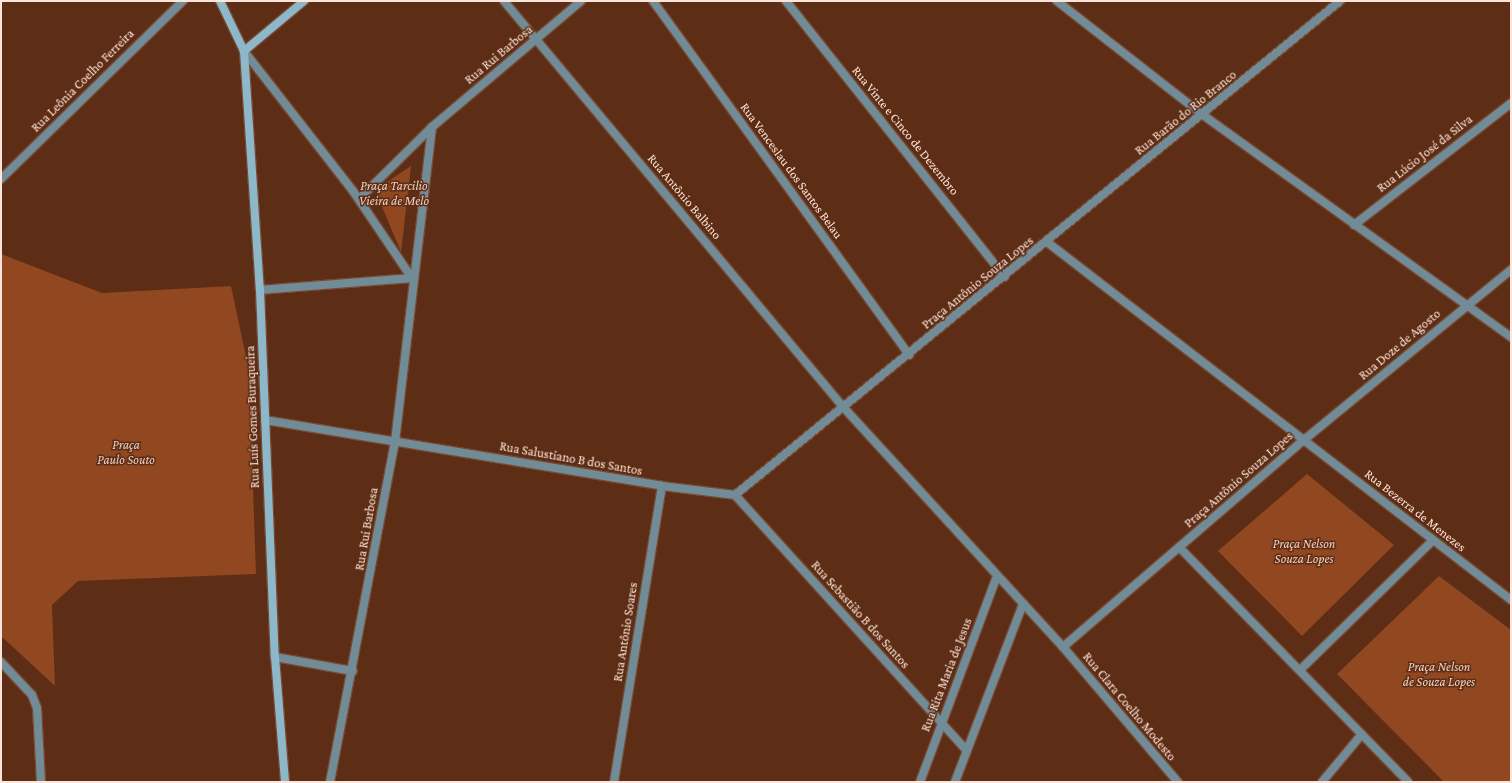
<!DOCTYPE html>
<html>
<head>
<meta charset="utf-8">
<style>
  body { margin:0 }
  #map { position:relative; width:1512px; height:783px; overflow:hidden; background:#5d2d15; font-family:"Crimson Pro",serif }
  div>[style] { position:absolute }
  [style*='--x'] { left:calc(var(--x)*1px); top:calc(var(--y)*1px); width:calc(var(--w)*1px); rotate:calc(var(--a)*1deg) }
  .green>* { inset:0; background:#91471f }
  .roads { filter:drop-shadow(1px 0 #774a35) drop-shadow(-1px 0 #774a35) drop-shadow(0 1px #774a35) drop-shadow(0 -1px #774a35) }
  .street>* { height:8px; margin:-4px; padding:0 4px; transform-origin:4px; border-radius:4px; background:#718c97 }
  .secondary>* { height:8px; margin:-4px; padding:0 4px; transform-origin:4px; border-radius:4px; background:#8cb8ca }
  span { translate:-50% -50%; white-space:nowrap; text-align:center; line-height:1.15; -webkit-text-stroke:3px #5d2d15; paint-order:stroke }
  .street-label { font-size:13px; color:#fee5da }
  .park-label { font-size:13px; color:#edcfc1; font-style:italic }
  .frame { position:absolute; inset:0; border:2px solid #fee5da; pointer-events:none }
</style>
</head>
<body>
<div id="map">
  <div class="green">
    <div style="clip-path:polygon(411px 166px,401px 252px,375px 190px)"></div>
    <div style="clip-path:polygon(1px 254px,102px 293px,231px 286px,249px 371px,256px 574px,78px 581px,52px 605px,55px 686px,1px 636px)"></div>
    <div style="clip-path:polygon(1307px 474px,1394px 545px,1302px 636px,1218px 551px)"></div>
    <div style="clip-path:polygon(1439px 576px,1511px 630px,1511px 782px,1444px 782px,1337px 674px)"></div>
  </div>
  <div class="roads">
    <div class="street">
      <div style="--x:504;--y:1;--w:530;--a:50.13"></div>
      <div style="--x:844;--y:408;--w:324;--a:47.5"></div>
      <div style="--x:1063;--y:647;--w:177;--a:49.6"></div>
      <div style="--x:653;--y:1;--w:437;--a:54.1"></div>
      <div style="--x:786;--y:1;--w:352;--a:51.6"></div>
      <div style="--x:1057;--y:1;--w:185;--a:38"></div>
      <div style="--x:1203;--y:115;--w:380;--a:35.8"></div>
      <div style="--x:244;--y:51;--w:177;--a:52.1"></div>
      <div style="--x:353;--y:191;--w:105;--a:55.9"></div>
      <div style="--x:1;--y:179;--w:255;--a:-44.4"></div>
      <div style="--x:359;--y:199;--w:103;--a:-44.6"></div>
      <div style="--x:432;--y:127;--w:195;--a:-40.2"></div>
      <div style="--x:1354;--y:225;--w:199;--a:-37.8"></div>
      <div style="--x:1047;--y:242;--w:586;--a:37.65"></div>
      <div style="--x:260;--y:290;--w:152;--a:-4.5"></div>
      <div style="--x:265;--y:420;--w:402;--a:9.4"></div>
      <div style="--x:662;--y:486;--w:74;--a:7"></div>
      <div style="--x:735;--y:495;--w:781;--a:-39.23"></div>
      <div style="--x:735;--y:495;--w:345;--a:47.8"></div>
      <div style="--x:1179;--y:547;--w:328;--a:45.7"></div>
      <div style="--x:1063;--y:647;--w:319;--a:-40.7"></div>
      <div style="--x:1305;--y:439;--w:266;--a:-39.4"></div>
      <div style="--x:275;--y:657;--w:79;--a:10.2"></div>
      <div style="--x:1;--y:662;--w:45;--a:46.8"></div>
      <div style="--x:32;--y:695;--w:14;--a:69"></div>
      <div style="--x:37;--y:708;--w:74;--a:86.9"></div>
      <div style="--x:1301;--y:669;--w:183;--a:-44.3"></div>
      <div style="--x:330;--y:782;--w:346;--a:-79.2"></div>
      <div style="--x:395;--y:442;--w:317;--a:-83.3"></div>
      <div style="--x:614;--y:782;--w:300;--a:-80.8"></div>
      <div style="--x:920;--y:782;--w:220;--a:-69.5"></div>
      <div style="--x:955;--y:782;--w:191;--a:-69.1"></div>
      <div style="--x:1322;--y:782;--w:62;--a:-50.2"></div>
    </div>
    <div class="secondary">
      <div style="--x:220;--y:1;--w:55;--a:64.4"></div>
      <div style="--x:244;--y:51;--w:240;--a:86.2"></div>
      <div style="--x:260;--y:290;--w:367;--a:87.7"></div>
      <div style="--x:275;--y:657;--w:125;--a:85.4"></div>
      <div style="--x:244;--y:51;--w:78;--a:-39.8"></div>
    </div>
  </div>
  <div class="street-label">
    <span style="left:499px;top:55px;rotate:-40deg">Rua Rui Barbosa</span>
    <span style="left:83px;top:81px;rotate:-45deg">Rua Leônia Coelho Ferreira</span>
    <span style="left:1186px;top:113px;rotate:-39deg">Rua Barão do Rio Branco</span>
    <span style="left:905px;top:131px;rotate:51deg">Rua Vinte e Cinco de Dezembro</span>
    <span style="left:1425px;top:154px;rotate:-38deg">Rua Lúcio José da Silva</span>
    <span style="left:791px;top:171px;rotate:54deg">Rua Venceslau dos Santos Belau</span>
    <span style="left:684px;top:197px;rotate:50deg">Rua Antônio Balbino</span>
    <span style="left:978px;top:283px;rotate:-39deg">Praça Antônio Souza Lopes</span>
    <span style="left:1400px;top:345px;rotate:-40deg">Rua Doze de Agosto</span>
    <span style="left:253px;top:417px;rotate:-92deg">Rua Luís Gomes Buraqueira</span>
    <span style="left:571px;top:459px;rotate:10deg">Rua Salustiano B dos Santos</span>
    <span style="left:1239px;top:480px;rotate:-41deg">Praça Antônio Souza Lopes</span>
    <span style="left:1415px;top:511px;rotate:38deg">Rua Bezerra de Menezes</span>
    <span style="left:367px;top:529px;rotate:-80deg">Rua Rui Barbosa</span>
    <span style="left:860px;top:615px;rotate:48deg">Rua Sebastião B dos Santos</span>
    <span style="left:626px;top:632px;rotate:-81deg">Rua Antônio Soares</span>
    <span style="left:947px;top:675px;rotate:-69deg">Rua Rita Maria de Jesus</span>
    <span style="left:1129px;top:707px;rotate:50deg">Rua Clara Coelho Modesto</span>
  </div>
  <div class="park-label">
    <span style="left:394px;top:194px">Praça Tarcilio<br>Vieira de Melo</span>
    <span style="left:126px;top:453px">Praça<br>Paulo Souto</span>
    <span style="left:1304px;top:552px">Praça Nelson<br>Souza Lopes</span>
    <span style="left:1439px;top:675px">Praça Nelson<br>de Souza Lopes</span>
  </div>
  <div class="frame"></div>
</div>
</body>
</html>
